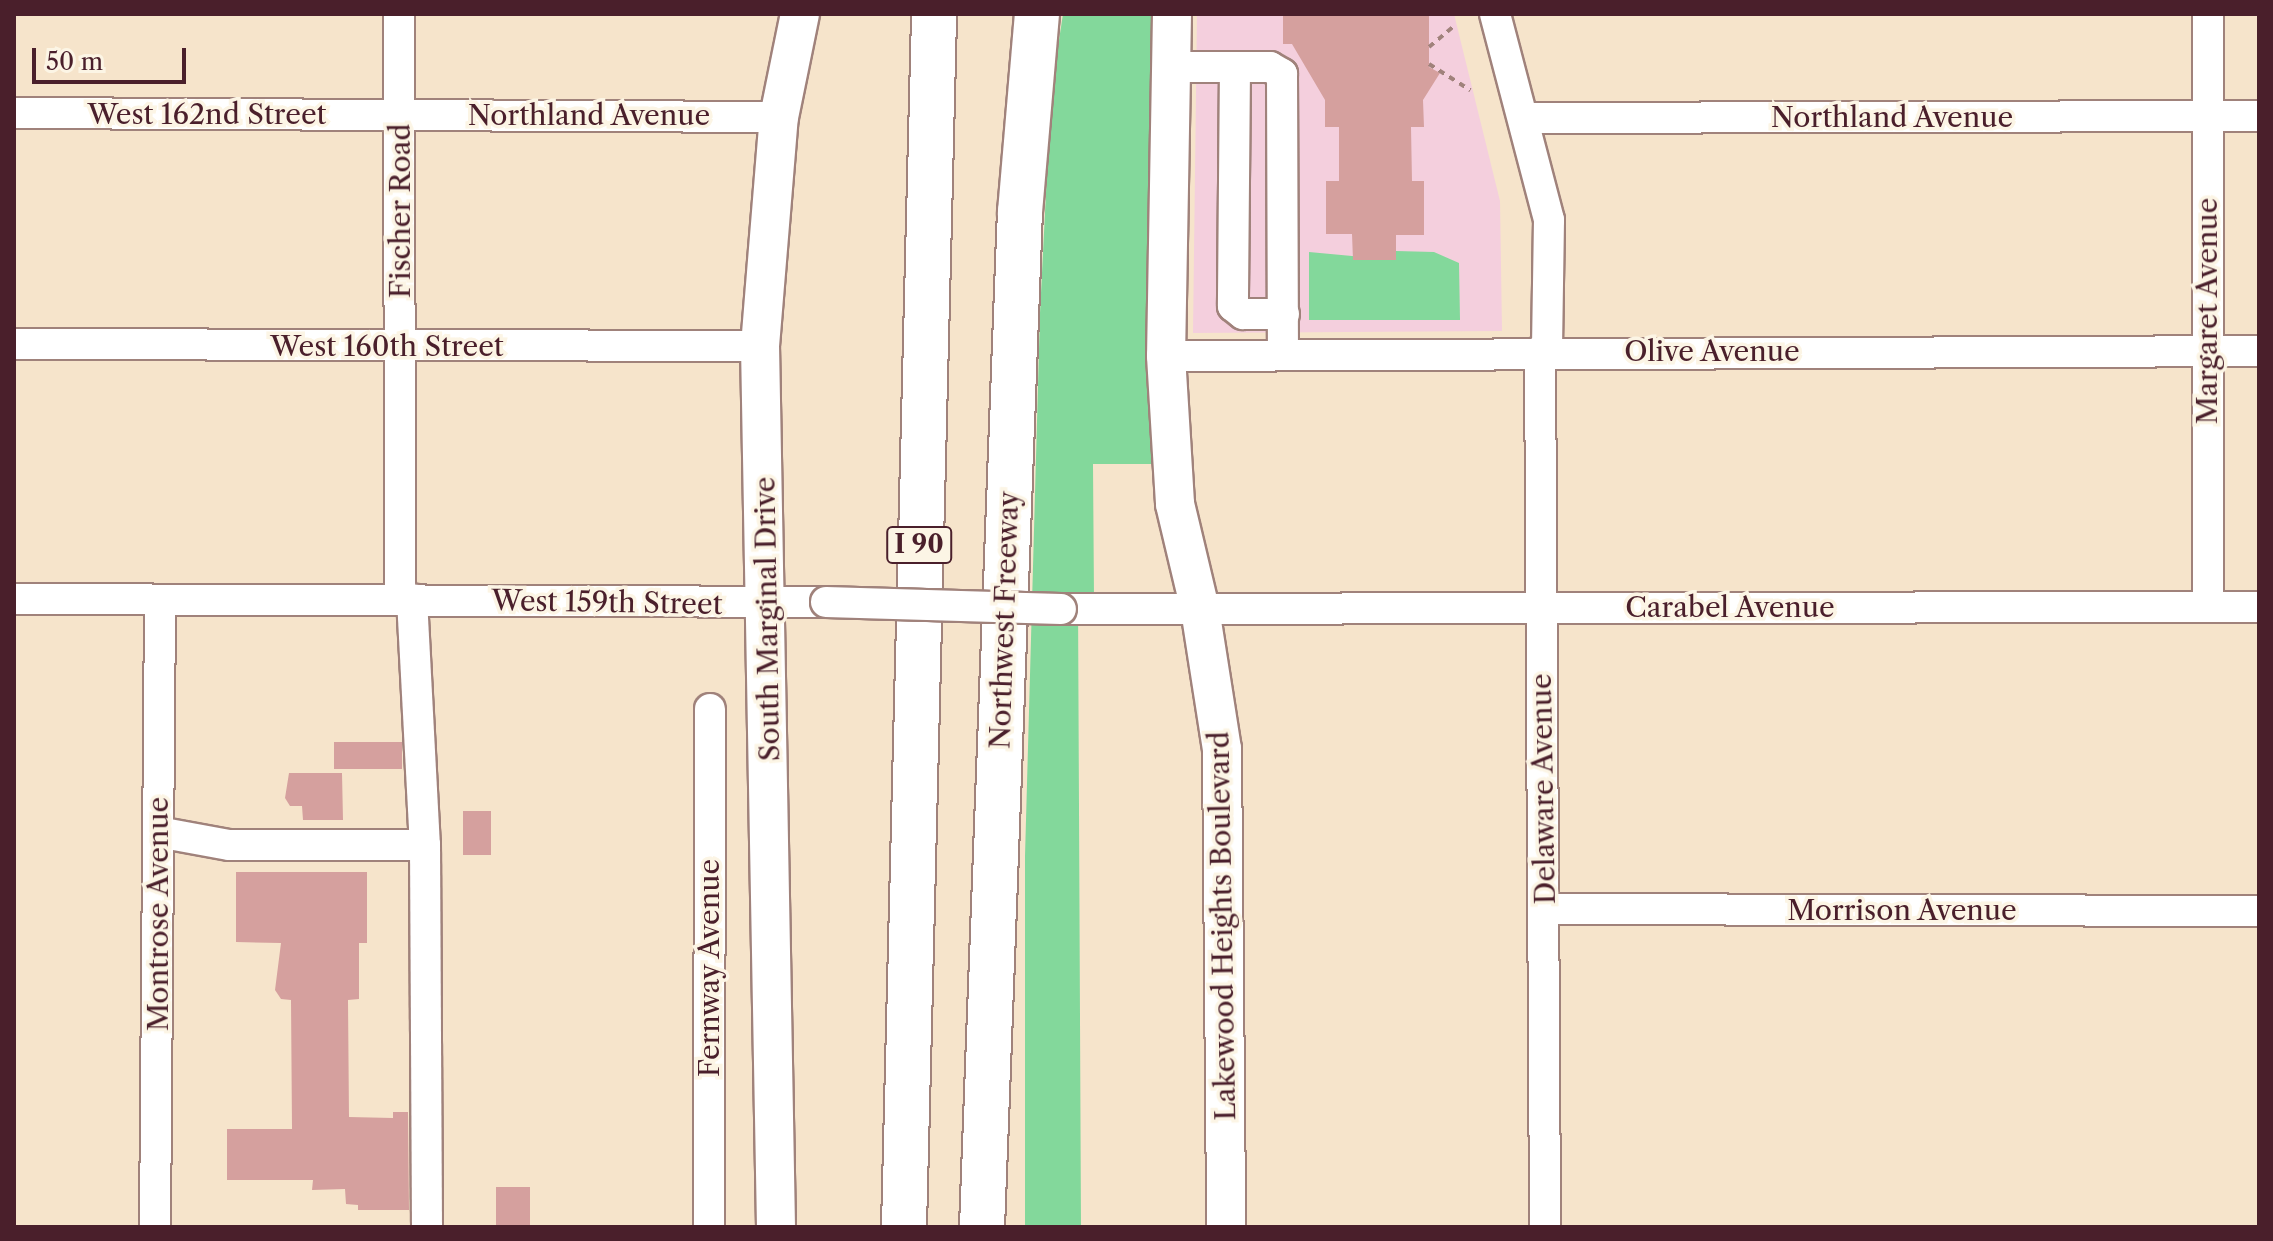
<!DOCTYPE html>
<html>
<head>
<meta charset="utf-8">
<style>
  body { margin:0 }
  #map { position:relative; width:2273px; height:1241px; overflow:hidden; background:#f6e4cb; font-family:"Libre Caslon Text",serif }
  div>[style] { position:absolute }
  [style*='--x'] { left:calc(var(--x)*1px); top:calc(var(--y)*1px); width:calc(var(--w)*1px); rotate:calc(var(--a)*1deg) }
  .built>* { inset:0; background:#f4cfdd }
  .green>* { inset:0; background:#83d89b }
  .building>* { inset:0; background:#d5a09e; transform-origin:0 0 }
  .path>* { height:4px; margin-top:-2px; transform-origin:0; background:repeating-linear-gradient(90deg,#a0827b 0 6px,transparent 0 12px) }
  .roads { filter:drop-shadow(2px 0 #a0827b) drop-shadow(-2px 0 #a0827b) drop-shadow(0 2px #a0827b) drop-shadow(0 -2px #a0827b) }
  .minor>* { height:30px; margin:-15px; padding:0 15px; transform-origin:15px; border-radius:15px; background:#fff }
  .major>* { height:38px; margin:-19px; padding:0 19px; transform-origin:19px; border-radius:19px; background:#fff }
  .highway>* { height:44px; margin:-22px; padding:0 22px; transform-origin:22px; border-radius:22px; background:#fff }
  .bridges { filter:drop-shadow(2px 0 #a0827b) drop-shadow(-2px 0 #a0827b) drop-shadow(0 2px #a0827b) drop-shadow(0 -2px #a0827b) }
  .minor-bridge>* { height:30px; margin:-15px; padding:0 15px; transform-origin:15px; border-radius:15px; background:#fff }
  span { translate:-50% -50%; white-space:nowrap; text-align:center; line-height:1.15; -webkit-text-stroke:7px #fcf5e5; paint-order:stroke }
  .shield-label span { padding:2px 6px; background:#fcf5e5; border:2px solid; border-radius:6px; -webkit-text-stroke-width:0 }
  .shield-label { font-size:26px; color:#4a1f2b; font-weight:700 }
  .street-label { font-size:28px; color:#4a1f2b }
  .frame { position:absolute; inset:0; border:16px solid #4a1f2b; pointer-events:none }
  .scale { position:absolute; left:32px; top:48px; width:154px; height:36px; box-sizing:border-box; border:4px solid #4a1f2b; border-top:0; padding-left:10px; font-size:24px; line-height:28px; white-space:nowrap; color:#4a1f2b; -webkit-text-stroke:6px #fcf5e5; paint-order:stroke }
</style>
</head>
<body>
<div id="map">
  <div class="built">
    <div style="clip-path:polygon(1197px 14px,1454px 14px,1500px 201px,1502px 331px,1193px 333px)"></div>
  </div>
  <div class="green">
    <div style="clip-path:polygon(1063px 14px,1154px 14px,1157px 464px,1093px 464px,1094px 598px,1078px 599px,1081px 1227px,1025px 1227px,1025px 856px,1040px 313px,1051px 92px)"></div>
    <div style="clip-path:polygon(1396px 251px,1434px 252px,1459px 263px,1460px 320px,1309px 320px,1309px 252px,1395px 260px)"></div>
  </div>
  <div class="building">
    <div style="clip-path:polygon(1283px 14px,1429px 14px,1429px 67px,1440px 73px,1423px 100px,1424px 127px,1411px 127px,1412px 181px,1424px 181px,1424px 235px,1396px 235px,1396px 260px,1353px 260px,1352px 234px,1326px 234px,1326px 181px,1339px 181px,1339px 127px,1325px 127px,1325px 100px,1292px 44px,1283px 44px)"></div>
    <div style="left:402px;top:742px;width:27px;height:68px;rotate:90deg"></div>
    <div style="clip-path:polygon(289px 773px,342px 773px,343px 820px,303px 820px,302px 806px,290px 806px,285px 798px)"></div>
    <div style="left:463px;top:811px;width:28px;height:44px"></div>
    <div style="clip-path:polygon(236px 872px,367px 872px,367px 943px,359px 943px,359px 999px,348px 1000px,349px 1117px,393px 1118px,393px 1112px,408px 1112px,409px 1210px,358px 1210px,358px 1205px,346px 1204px,345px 1189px,312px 1190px,313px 1180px,227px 1180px,227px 1129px,292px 1129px,291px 1000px,281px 999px,275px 990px,281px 943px,236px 942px)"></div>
    <div style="left:496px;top:1187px;width:34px;height:40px"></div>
  </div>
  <div class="path">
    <div style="--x:1429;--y:47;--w:35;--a:-40"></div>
    <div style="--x:1429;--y:64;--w:49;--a:32.4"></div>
  </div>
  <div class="roads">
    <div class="minor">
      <div style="--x:399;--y:14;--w:585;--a:89.9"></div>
      <div style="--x:1495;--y:14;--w:213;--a:75.3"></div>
      <div style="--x:1549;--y:220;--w:131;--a:90.9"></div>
      <div style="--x:2208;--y:14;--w:593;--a:90"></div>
      <div style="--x:1171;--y:67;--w:99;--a:0"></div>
      <div style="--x:1270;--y:67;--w:14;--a:30"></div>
      <div style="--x:1282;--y:74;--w:281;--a:89.8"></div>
      <div style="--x:1235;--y:67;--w:239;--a:90.5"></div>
      <div style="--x:1233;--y:306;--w:13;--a:39"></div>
      <div style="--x:1243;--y:314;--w:41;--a:0"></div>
      <div style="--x:14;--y:113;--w:765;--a:0.3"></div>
      <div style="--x:1525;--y:118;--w:734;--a:-0.16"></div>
      <div style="--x:14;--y:344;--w:746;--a:0.15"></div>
      <div style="--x:1540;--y:351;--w:876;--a:89.67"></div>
      <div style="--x:1166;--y:356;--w:1093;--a:-0.26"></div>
      <div style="--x:14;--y:599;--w:812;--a:0.21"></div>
      <div style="--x:412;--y:599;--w:246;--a:87"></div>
      <div style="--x:1061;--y:609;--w:1198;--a:-0.1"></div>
      <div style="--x:158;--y:832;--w:72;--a:10.4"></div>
      <div style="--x:229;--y:845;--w:196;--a:0"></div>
      <div style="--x:425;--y:845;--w:382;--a:89.7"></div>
      <div style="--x:1545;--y:909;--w:714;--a:0.16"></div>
      <div style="--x:155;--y:1227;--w:627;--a:-89.54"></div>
      <div style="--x:709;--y:1227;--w:518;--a:-89.89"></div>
    </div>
    <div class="major">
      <div style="--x:1172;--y:14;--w:342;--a:91"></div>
      <div style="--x:1166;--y:356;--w:148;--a:86.5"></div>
      <div style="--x:1175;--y:504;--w:108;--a:76.6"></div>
      <div style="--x:1200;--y:609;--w:142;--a:81.1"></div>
      <div style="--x:1222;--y:749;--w:478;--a:89.5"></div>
      <div style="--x:776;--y:1227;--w:881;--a:-91.04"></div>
      <div style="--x:760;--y:346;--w:230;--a:-85.3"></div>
      <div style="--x:779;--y:117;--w:105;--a:-78.5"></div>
    </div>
    <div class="highway">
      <div style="--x:904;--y:1227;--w:1213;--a:-88.58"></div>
      <div style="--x:982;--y:1227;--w:1016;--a:-87.86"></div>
      <div style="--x:1020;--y:212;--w:199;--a:-85.1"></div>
    </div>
  </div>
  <div class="bridges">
    <div class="minor-bridge">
      <div style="--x:826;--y:602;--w:235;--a:1.7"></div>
    </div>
  </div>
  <div class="shield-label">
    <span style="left:919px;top:545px">I 90</span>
  </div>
  <div class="street-label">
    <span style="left:207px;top:114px">West 162nd Street</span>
    <span style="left:589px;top:115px">Northland Avenue</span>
    <span style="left:1892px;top:117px">Northland Avenue</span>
    <span style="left:400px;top:211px;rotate:-90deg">Fischer Road</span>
    <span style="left:2207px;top:311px;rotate:-90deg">Margaret Avenue</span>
    <span style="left:387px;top:346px">West 160th Street</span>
    <span style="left:1712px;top:351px">Olive Avenue</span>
    <span style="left:607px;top:602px;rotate:1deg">West 159th Street</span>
    <span style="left:1730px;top:607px">Carabel Avenue</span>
    <span style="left:767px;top:619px;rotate:-91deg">South Marginal Drive</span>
    <span style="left:1004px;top:620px;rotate:-88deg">Northwest Freeway</span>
    <span style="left:1543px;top:789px;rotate:-91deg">Delaware Avenue</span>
    <span style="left:1902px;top:910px">Morrison Avenue</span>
    <span style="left:158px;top:914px;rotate:-90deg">Montrose Avenue</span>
    <span style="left:1222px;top:926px;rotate:-91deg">Lakewood Heights Boulevard</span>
    <span style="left:709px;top:968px;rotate:-90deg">Fernway Avenue</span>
  </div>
  <div class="frame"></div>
  <div class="scale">50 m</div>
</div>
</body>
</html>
